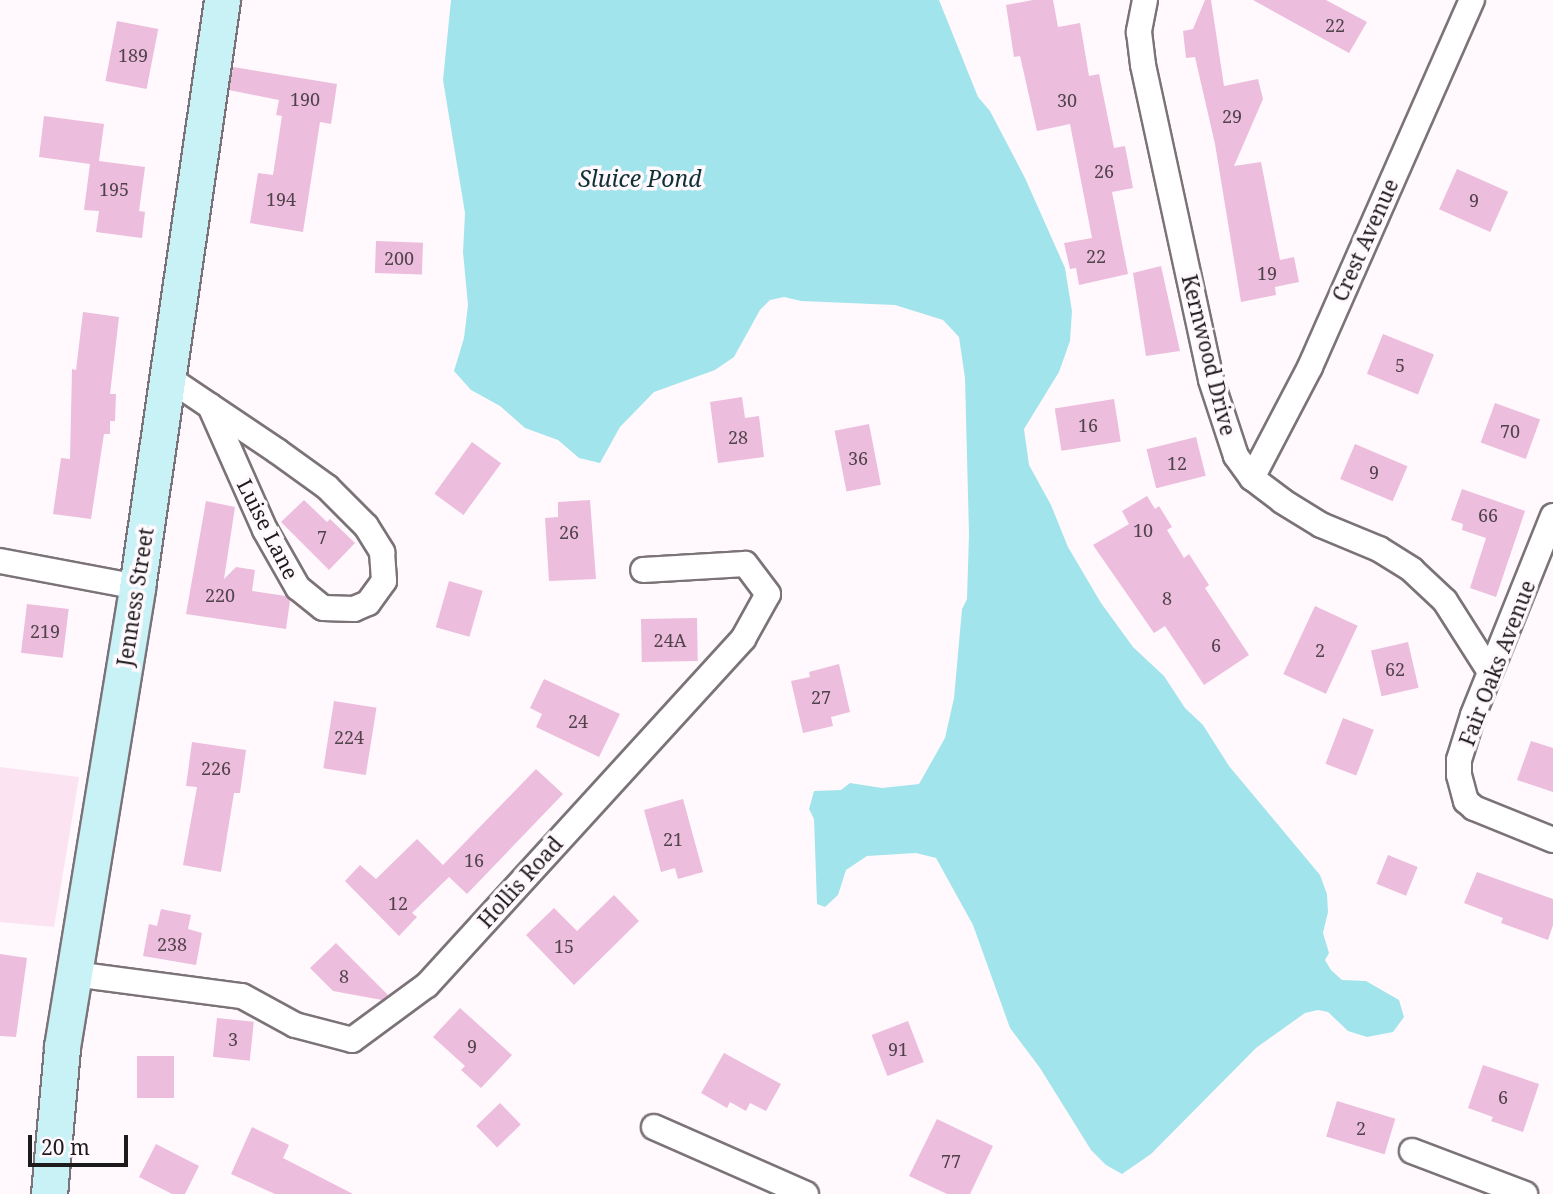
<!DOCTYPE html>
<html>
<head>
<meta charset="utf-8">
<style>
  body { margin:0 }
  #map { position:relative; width:1553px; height:1194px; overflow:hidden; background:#fff9fd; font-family:"Noto Serif",serif }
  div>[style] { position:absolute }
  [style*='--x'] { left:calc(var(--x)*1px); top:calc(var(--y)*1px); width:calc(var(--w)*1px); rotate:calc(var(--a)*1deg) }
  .green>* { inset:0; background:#fce3f2 }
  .water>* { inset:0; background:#a2e4ec }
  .building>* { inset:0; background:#ecbddc; transform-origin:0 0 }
  .roads { filter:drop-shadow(2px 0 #7b7378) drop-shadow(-2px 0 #7b7378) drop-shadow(0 2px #7b7378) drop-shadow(0 -2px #7b7378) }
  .street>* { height:24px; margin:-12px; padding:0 12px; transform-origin:12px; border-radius:12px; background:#fff }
  .secondary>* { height:35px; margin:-17.5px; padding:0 17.5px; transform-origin:17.5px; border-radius:17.5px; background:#c8f2f6 }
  span { translate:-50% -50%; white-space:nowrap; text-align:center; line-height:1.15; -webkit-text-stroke:7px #fff9fd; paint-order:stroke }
  .number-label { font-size:18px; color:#51434c }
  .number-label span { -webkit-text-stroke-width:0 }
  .street-label { font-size:21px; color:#1d1a1c }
  .water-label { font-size:23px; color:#0e2f33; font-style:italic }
  .scale { position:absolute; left:28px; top:1135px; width:100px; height:32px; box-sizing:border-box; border:4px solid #1d1a1c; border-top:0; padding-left:9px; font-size:21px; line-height:24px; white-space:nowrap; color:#1d1a1c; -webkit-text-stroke:5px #fff9fd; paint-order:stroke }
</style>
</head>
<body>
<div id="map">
  <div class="green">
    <div style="clip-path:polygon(0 767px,79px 777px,54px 927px,0 922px)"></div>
  </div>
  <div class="water">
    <div style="clip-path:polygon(451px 0,939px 0,978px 97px,990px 111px,1025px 178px,1065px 268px,1072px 311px,1070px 341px,1059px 372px,1024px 429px,1029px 465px,1051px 505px,1068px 547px,1101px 603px,1133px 647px,1164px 676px,1185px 708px,1203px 725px,1229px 766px,1320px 875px,1327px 894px,1328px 912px,1323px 933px,1329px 953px,1325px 960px,1331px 970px,1342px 980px,1366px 981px,1399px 1000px,1404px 1017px,1393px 1032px,1367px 1037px,1348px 1031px,1328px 1012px,1318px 1010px,1305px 1013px,1256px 1048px,1151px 1154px,1122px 1174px,1106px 1165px,1091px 1150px,1040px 1068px,1010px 1028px,973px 925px,936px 858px,916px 853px,867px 856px,846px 870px,838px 895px,825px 907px,817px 904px,814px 819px,809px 809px,814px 791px,841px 790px,850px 783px,882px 788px,919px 784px,945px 738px,954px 698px,962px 609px,967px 599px,969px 534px,965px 378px,959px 337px,943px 320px,895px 305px,801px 301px,784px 297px,770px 300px,760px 310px,734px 357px,715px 370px,654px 392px,620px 427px,600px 463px,579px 458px,558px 440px,525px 428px,500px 406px,471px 390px,454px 371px,464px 338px,468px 305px,463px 252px,465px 213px,443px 80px)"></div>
  </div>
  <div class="building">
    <div style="clip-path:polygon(1033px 0,1053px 0,1058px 27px,1080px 23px,1089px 76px,1099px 74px,1114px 148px,1125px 146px,1133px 188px,1112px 192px,1128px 274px,1079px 285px,1076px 268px,1070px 269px,1064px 243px,1092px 238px,1070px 124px,1037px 131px,1020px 56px,1014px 57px,1006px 5px)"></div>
    <div style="clip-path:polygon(1205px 0,1211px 0,1224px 86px,1258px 79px,1263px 99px,1234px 166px,1261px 162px,1280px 260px,1294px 257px,1299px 282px,1275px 287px,1276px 295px,1241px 302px,1215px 144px,1195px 57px,1186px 58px,1183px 31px,1193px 29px)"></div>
    <div style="clip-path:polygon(1253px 0,1326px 0,1367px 22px,1349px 53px)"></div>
    <div style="left:117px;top:21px;width:42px;height:61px;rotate:11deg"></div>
    <div style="clip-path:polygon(233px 67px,337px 84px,331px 124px,320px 122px,303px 232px,250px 223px,258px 173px,273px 175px,282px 116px,276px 115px,279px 100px,229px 90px)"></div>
    <div style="clip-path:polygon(44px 116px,104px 124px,99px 161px,145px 167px,139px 211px,145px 212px,142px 238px,96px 232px,99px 211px,84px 210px,90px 164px,39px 157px)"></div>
    <div style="left:1457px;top:169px;width:56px;height:44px;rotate:24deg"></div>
    <div style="left:376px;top:241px;width:47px;height:32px;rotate:2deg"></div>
    <div style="clip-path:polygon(1161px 266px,1180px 351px,1146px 356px,1133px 273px)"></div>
    <div style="clip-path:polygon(83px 312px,119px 317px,110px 394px,116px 394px,115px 421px,110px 421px,110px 434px,104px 434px,91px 519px,53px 514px,61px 458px,70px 459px,72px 369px,76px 370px)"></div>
    <div style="left:1383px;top:334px;width:55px;height:43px;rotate:22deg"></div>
    <div style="clip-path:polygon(742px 397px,745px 418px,759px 416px,764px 457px,718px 463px,710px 402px)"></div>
    <div style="left:1114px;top:399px;width:43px;height:60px;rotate:81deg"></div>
    <div style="left:1495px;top:403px;width:48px;height:42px;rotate:20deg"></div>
    <div style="left:869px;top:424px;width:62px;height:35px;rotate:79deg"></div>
    <div style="left:1196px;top:437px;width:40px;height:51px;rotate:76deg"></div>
    <div style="left:472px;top:442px;width:36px;height:64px;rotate:36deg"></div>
    <div style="left:1355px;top:444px;width:57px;height:38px;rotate:23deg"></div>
    <div style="clip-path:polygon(1462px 489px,1525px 511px,1496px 597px,1470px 588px,1486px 538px,1462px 530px,1463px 524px,1451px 520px)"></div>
    <div style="clip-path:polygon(1147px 496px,1155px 509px,1159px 506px,1172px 527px,1167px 530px,1184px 558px,1189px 554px,1209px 585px,1205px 588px,1249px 655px,1204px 685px,1165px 626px,1154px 633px,1093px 545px,1129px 524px,1122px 511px)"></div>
    <div style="clip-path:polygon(304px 500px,327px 522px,330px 519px,355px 543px,329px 570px,281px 522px)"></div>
    <div style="clip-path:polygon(590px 500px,596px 579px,549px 581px,545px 518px,558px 517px,558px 502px)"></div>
    <div style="clip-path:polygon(206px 501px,235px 507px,224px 579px,236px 567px,255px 570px,252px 591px,286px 596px,290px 601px,286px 629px,186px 614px)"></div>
    <div style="left:449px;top:581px;width:35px;height:48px;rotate:16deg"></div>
    <div style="left:27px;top:604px;width:42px;height:49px;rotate:7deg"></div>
    <div style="left:1315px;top:606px;width:47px;height:75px;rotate:25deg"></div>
    <div style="left:697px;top:618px;width:43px;height:56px;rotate:89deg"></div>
    <div style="left:1408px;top:642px;width:47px;height:38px;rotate:77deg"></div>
    <div style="clip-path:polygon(839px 664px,850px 712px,831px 717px,833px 726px,803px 733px,791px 681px,810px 677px,809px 672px)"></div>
    <div style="clip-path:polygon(544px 679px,620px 714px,599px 757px,536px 727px,542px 714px,530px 708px)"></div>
    <div style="left:334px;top:701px;width:43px;height:68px;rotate:9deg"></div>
    <div style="left:1343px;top:718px;width:33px;height:49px;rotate:21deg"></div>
    <div style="clip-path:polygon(1531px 741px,1553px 748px,1553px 792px,1517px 780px)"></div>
    <div style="clip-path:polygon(192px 742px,246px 750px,240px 793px,234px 793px,221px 872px,183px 865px,197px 787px,186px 786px)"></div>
    <div style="clip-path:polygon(536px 769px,563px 794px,467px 894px,449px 877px,412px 913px,417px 917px,399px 936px,345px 881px,360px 865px,376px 879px,417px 839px,443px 865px)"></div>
    <div style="clip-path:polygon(683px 799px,703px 872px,678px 879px,675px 868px,661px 872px,644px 810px)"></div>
    <div style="left:1388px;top:855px;width:32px;height:31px;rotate:22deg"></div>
    <div style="clip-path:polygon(1477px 872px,1553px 899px,1553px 925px,1548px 940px,1501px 923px,1503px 918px,1464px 903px)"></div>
    <div style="clip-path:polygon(614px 895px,639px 921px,574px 985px,526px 935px,554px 908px,577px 931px)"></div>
    <div style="clip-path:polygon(161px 909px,191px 915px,188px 929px,202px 933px,196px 965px,143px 956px,149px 924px,157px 926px)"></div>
    <div style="clip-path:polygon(336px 943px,388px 995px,382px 1000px,333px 991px,310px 968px)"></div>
    <div style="clip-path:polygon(0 954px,27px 958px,16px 1037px,0 1036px)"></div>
    <div style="clip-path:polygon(460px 1008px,512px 1055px,481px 1088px,461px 1070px,465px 1066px,433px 1037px)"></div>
    <div style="left:217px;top:1018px;width:37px;height:39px;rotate:6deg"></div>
    <div style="left:908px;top:1021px;width:44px;height:39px;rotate:69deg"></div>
    <div style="clip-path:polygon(724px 1053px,781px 1084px,766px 1111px,750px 1103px,746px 1111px,730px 1102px,727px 1108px,701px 1093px)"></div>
    <div style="left:137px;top:1056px;width:37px;height:42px"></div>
    <div style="clip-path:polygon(1483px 1065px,1539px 1084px,1523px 1132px,1491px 1121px,1493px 1117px,1468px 1108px)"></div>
    <div style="left:1337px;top:1101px;width:61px;height:37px;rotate:17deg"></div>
    <div style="left:500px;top:1103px;width:30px;height:33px;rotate:46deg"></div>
    <div style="clip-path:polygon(937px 1119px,993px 1146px,970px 1194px,947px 1194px,909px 1176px)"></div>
    <div style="clip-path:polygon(252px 1127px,289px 1145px,283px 1158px,353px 1194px,275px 1194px,231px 1174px)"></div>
    <div style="clip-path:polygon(156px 1144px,199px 1166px,185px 1194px,172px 1194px,139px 1177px)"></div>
  </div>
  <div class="roads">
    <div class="street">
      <div style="--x:1145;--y:0;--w:33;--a:101"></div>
      <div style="--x:1139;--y:32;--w:33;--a:83"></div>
      <div style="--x:1143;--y:65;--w:322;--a:77.8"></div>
      <div style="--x:1211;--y:380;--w:80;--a:71.8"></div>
      <div style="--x:1236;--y:456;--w:27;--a:54"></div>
      <div style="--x:1252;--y:478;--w:38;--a:37"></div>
      <div style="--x:1282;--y:501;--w:46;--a:31.6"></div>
      <div style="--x:1321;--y:525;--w:63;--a:22.5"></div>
      <div style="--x:1379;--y:549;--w:39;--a:32"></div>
      <div style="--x:1412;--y:570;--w:45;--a:43.2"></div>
      <div style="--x:1445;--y:601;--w:84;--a:57.6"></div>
      <div style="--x:167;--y:377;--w:133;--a:33.9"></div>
      <div style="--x:277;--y:451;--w:62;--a:35.8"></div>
      <div style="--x:327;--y:487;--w:55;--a:45"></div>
      <div style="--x:366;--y:526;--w:31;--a:58"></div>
      <div style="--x:382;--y:552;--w:29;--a:86"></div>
      <div style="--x:384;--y:581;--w:27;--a:126"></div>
      <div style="--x:368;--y:603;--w:15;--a:157"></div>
      <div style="--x:354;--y:609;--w:31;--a:-178"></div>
      <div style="--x:323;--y:608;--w:32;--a:-141"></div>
      <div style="--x:298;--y:588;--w:67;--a:-119.6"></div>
      <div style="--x:265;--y:530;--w:136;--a:-113.9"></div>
      <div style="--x:1252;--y:478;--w:125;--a:-62.4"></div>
      <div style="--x:1310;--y:367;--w:401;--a:-66.2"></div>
      <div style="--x:1553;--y:516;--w:214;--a:111.9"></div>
      <div style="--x:1473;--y:715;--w:47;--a:107.3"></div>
      <div style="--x:1459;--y:760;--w:15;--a:90"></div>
      <div style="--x:1459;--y:775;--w:27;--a:75"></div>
      <div style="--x:1466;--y:801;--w:11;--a:41"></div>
      <div style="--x:1474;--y:808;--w:85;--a:22.1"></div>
      <div style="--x:0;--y:561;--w:139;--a:10.7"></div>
      <div style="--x:74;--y:974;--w:169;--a:7.5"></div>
      <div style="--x:242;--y:996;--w:60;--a:28.7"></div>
      <div style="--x:295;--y:1025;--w:59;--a:14.7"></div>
      <div style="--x:352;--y:1040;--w:93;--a:-36.3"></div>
      <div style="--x:427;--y:985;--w:469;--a:-47.6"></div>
      <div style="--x:743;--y:639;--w:51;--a:-60.9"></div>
      <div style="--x:768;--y:594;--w:38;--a:-127"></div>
      <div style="--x:745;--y:564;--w:102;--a:176.6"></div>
      <div style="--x:654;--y:1127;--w:166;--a:23.8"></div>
      <div style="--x:1412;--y:1151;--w:121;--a:20.8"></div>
    </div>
    <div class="secondary">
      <div style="--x:49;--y:1194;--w:148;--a:-84.9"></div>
      <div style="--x:62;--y:1047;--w:465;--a:-80.7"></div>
      <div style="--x:137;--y:588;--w:594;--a:-81.77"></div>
    </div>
  </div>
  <div class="number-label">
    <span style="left:1335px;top:25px">22</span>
    <span style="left:133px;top:55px">189</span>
    <span style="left:305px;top:99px">190</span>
    <span style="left:1067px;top:100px">30</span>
    <span style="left:1232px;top:116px">29</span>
    <span style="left:1104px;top:171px">26</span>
    <span style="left:114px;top:189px">195</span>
    <span style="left:281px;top:199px">194</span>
    <span style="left:1474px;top:200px">9</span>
    <span style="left:1096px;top:256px">22</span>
    <span style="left:399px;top:258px">200</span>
    <span style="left:1267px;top:273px">19</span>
    <span style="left:1400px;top:365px">5</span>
    <span style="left:1088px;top:425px">16</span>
    <span style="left:1510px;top:431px">70</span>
    <span style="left:738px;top:437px">28</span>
    <span style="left:858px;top:458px">36</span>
    <span style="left:1177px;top:463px">12</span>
    <span style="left:1374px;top:472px">9</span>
    <span style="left:1488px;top:515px">66</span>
    <span style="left:1143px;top:530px">10</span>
    <span style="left:569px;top:532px">26</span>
    <span style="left:322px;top:537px">7</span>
    <span style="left:220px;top:595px">220</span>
    <span style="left:1167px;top:598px">8</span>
    <span style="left:45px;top:631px">219</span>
    <span style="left:670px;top:640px">24A</span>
    <span style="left:1216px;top:645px">6</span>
    <span style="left:1320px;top:650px">2</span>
    <span style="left:1395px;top:669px">62</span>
    <span style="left:821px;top:697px">27</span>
    <span style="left:578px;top:721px">24</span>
    <span style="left:349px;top:737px">224</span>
    <span style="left:216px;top:768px">226</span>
    <span style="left:673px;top:839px">21</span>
    <span style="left:474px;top:860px">16</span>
    <span style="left:398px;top:903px">12</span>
    <span style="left:172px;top:944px">238</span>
    <span style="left:564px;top:946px">15</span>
    <span style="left:344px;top:976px">8</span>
    <span style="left:233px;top:1039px">3</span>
    <span style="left:472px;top:1046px">9</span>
    <span style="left:898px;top:1049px">91</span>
    <span style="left:1503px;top:1097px">6</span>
    <span style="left:1361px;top:1128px">2</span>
    <span style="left:951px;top:1161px">77</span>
  </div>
  <div class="street-label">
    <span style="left:1365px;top:240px;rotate:-66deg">Crest Avenue</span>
    <span style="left:1209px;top:355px;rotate:76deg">Kernwood Drive</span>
    <span style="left:268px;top:529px;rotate:63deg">Luise Lane</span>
    <span style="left:135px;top:597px;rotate:-81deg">Jenness Street</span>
    <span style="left:1497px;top:663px;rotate:-69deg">Fair Oaks Avenue</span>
    <span style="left:520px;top:882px;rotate:-48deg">Hollis Road</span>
  </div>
  <div class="water-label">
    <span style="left:640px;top:178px">Sluice Pond</span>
  </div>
  <div class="scale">20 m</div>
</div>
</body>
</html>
